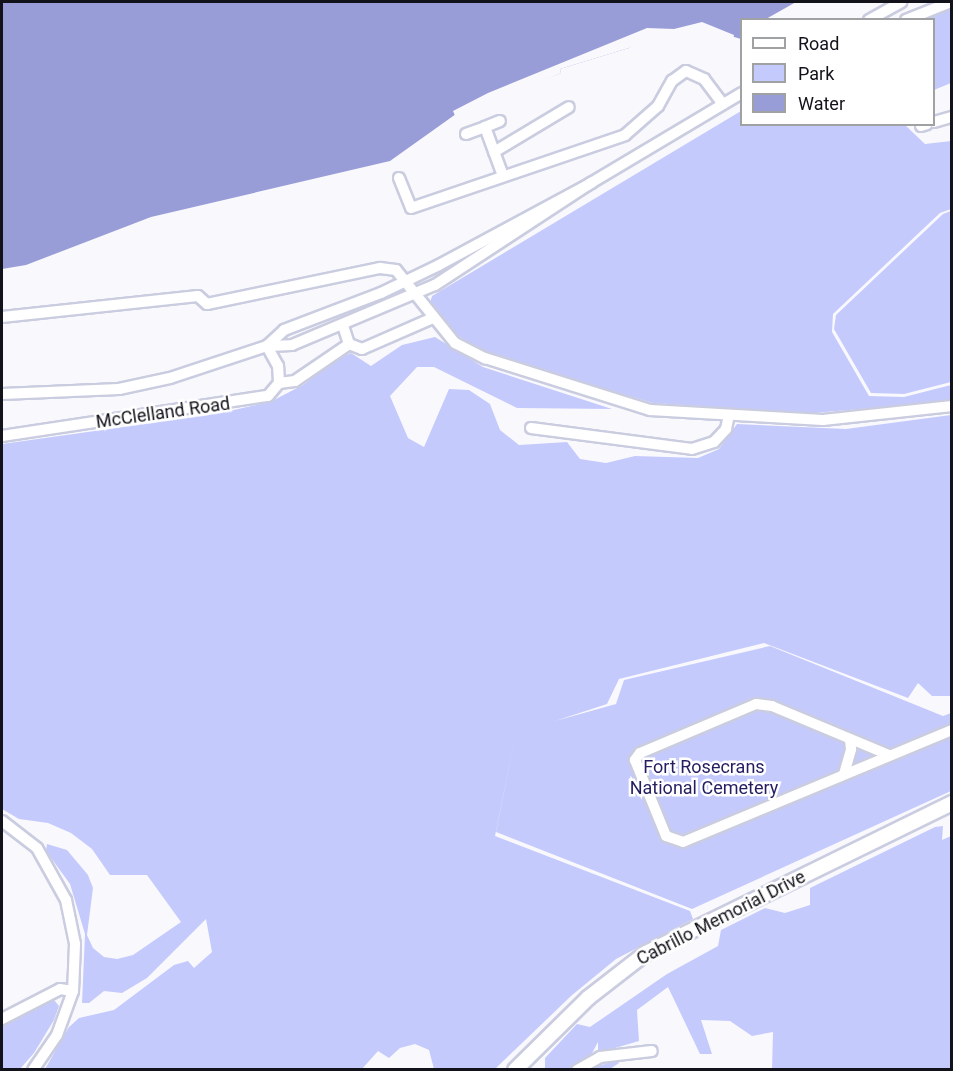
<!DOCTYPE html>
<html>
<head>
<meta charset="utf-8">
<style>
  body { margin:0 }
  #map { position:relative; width:953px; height:1071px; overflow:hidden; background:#f9f9fd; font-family:Roboto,sans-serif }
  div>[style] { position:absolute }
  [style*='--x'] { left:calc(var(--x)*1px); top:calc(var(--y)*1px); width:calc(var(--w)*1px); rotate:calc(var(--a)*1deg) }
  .green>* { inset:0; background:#c5cafd }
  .water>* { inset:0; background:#999dd7 }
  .pier>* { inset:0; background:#f9f9fd }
  .roads { filter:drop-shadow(2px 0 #cacce0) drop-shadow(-2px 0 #cacce0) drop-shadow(0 2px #cacce0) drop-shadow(0 -2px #cacce0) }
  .minor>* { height:10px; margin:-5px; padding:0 5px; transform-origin:5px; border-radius:5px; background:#fff }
  .major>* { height:14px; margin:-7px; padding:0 7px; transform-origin:7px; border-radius:7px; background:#fff }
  span { translate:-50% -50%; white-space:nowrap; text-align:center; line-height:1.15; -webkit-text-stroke:5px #fff; paint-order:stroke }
  .street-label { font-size:18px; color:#12131a }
  .park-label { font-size:18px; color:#241e61 }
  .frame { position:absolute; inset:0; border:3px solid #12131a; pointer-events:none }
  .legend { position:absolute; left:740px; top:18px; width:195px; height:108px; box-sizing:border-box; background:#fff; border:2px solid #a0a1a3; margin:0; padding:8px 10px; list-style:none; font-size:18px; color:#12131a }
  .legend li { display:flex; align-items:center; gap:12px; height:30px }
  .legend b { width:30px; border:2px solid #a0a1a3 }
</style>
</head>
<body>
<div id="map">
  <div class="green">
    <div style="clip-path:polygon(951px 9px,951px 83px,934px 90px,934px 20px,928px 19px)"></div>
    <div style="clip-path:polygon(741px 111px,742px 124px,905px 125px,925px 144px,951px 141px,951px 209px,940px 213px,833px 314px,832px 332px,869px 396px,904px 397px,951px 385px,951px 401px,814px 413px,653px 403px,501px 358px,472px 345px,456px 334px,430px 303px,432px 296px)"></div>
    <div style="clip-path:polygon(951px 211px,951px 382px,904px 394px,871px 393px,834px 329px,836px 315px,943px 214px)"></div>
    <div style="clip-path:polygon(435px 337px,483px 367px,612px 409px,517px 408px,434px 367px,417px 367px,390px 396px,408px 438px,424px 447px,449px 389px,469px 390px,490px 404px,500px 430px,519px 445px,567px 442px,580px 459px,606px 463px,635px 456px,698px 458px,719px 449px,737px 424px,846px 429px,951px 415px,951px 696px,932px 696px,918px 683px,908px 698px,764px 643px,619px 679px,607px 704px,555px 721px,616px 704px,624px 680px,770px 646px,943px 716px,951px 713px,951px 791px,692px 909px,496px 832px,516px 732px,495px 836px,690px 911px,693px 919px,616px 959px,571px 996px,495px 1069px,434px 1069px,429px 1050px,415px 1044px,400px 1048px,389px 1058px,378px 1051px,362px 1069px,45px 1069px,69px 1027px,79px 1018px,114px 1010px,174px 965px,188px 961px,194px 968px,212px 952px,206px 919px,147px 978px,122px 993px,104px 991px,89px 1003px,82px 1003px,85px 934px,70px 884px,46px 851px,47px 844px,67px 850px,88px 875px,93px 888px,87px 935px,93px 948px,104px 957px,117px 959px,133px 955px,181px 922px,147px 875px,110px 875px,92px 849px,71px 833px,48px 823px,19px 819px,2px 809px,2px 444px,216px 414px,270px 402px,303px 385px,338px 359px,351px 353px,371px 366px,402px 345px)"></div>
    <div style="clip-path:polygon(943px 826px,942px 840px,951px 836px,951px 1069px,772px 1069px,773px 1032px,752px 1036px,730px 1021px,701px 1020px,712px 1054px,700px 1054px,668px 987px,637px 1010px,639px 1041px,598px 1053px,598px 1042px,590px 1057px,571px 1069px,545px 1070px,545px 1058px,577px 1024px,590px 1027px,667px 974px,718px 946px,721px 930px,765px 908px,785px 913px,810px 905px,810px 888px,935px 827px)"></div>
    <div style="clip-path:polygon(54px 1000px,59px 1006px,54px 1020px,34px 1053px,20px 1069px,2px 1069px,2px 1027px)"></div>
    <div style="clip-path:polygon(618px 1060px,619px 1063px,610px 1069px,585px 1070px)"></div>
  </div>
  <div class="water">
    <div style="clip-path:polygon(2px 2px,801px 2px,772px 19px,742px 20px,741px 39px,701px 27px,642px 36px,629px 48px,560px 69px,561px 73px,456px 114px,390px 161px,151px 217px,26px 265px,2px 269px)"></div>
  </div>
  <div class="pier">
    <div style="clip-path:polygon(796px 2px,804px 2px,778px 20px,766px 19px)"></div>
    <div style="clip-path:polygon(702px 22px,734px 35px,733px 39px,702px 30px,643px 39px,629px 48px,560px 69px,561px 73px,456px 118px,453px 111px,488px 93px,647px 28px,674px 29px)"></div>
  </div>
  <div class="roads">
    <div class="minor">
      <div style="--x:869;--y:20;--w:37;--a:-29"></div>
      <div style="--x:906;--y:20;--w:48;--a:-21.8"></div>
      <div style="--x:934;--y:122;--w:19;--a:-16"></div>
      <div style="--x:921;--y:126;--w:6;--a:-18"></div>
      <div style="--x:485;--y:127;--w:16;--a:-22"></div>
      <div style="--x:466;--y:134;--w:20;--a:-20"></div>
      <div style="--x:485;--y:127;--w:52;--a:69.8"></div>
      <div style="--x:494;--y:152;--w:87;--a:-31"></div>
      <div style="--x:399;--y:178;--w:32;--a:68"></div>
      <div style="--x:411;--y:208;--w:226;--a:-18.8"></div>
      <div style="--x:625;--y:135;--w:44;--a:-41.3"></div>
      <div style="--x:658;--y:106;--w:29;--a:-61"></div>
      <div style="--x:672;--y:81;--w:17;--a:-36"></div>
      <div style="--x:686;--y:71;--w:20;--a:24"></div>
      <div style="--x:704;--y:79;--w:31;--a:53"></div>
      <div style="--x:2;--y:317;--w:197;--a:-6.1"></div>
      <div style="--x:198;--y:296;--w:12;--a:42"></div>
      <div style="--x:207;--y:304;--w:177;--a:-11.8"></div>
      <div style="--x:380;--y:268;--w:16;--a:7"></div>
      <div style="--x:396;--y:270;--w:94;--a:51.1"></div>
      <div style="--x:455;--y:343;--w:34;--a:27"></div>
      <div style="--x:485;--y:358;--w:173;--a:17.5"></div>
      <div style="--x:650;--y:410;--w:173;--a:3.3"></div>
      <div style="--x:823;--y:420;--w:130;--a:-6.2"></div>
      <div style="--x:349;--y:344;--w:14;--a:21"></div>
      <div style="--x:362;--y:349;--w:77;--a:-23.6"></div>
      <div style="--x:267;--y:346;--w:23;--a:-43"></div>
      <div style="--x:284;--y:330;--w:104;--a:-20.9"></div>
      <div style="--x:381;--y:293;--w:64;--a:-25.8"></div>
      <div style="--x:439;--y:265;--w:173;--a:-28.3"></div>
      <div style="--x:591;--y:183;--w:176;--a:-30.8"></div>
      <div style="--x:279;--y:383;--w:16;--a:-7"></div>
      <div style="--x:295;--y:381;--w:65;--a:-34.4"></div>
      <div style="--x:349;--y:344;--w:19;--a:-108"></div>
      <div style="--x:2;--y:394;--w:117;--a:-2.4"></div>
      <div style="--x:119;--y:389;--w:52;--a:-12.2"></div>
      <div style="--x:170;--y:378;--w:102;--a:-18.3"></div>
      <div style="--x:267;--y:346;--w:25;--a:-2"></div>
      <div style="--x:292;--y:345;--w:155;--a:-22.8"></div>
      <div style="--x:435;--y:285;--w:186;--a:-33.2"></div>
      <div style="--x:531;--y:428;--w:162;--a:7.4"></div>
      <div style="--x:692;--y:449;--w:23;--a:-18"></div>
      <div style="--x:714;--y:442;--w:18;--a:-47"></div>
      <div style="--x:726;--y:429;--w:14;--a:-78"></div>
      <div style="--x:2;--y:436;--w:269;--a:-8.6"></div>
      <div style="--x:268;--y:396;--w:17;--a:-50"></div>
      <div style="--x:279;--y:383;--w:17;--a:-93"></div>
      <div style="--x:278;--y:366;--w:23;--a:-119"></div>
      <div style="--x:889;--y:755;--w:127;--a:-157.3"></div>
      <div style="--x:772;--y:706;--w:16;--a:-173"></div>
      <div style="--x:756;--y:704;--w:126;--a:157.1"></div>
      <div style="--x:640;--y:753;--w:9;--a:126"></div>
      <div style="--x:635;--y:760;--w:82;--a:67.8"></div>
      <div style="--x:666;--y:836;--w:18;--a:19"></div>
      <div style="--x:683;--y:842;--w:291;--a:-22.6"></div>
      <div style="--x:844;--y:774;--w:26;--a:-74"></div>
      <div style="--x:851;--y:749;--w:10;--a:-96"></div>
      <div style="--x:2;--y:821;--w:44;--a:37.6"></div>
      <div style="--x:37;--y:848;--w:60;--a:60.9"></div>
      <div style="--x:66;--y:900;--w:45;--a:78.4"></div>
      <div style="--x:75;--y:944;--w:47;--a:92.4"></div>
      <div style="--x:73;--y:991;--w:47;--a:110"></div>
      <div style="--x:57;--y:1035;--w:42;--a:124.4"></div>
      <div style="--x:2;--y:1019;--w:65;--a:-27.3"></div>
      <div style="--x:60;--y:989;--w:13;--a:9"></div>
      <div style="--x:577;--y:1070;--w:26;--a:-29"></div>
      <div style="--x:600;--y:1057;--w:52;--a:-6.6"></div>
    </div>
    <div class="major">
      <div style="--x:515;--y:1070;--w:103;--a:-44.6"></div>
      <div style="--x:588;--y:998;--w:73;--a:-37.8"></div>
      <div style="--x:646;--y:953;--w:341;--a:-26.1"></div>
    </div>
  </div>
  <div class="street-label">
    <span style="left:163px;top:413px;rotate:-8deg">McClelland Road</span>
    <span style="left:721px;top:918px;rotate:-27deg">Cabrillo Memorial Drive</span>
  </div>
  <div class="park-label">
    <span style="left:704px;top:778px">Fort Rosecrans<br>National Cemetery</span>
  </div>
  <div class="frame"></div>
  <ul class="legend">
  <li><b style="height:8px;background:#fff"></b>Road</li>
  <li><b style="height:16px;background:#c5cafd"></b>Park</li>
  <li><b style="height:16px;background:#999dd7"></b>Water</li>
  </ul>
</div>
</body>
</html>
